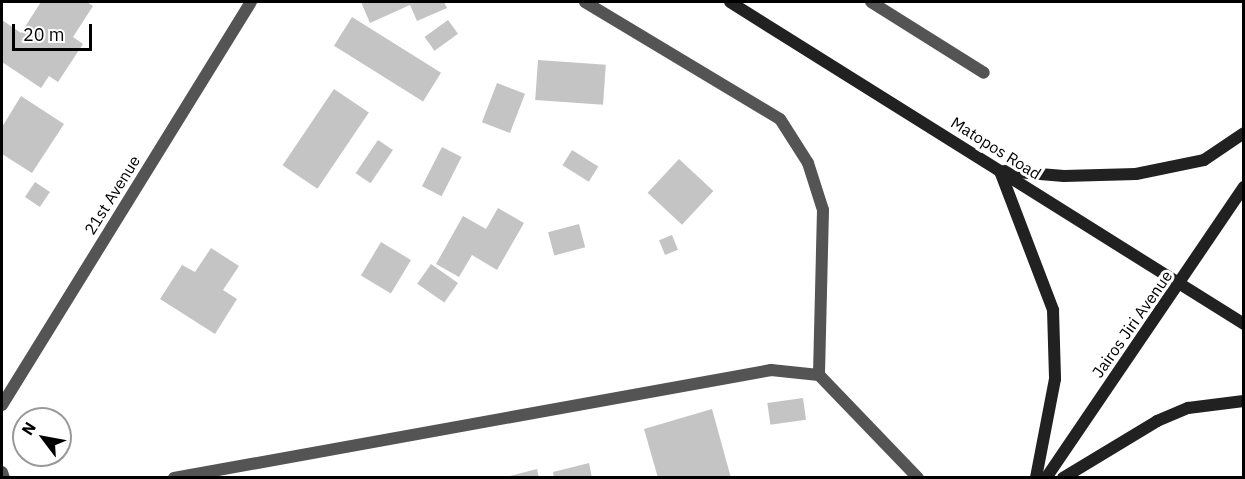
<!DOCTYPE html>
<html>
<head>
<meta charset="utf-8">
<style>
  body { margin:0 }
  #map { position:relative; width:1245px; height:479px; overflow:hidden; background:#fff; font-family:"IBM Plex Sans",sans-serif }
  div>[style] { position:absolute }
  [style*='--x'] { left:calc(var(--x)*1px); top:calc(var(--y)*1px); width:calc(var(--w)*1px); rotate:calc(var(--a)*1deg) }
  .building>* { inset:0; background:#c4c4c4; transform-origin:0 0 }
  .lane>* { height:12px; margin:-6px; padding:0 6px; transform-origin:6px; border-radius:6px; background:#545454 }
  .street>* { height:12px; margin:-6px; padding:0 6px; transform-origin:6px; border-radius:6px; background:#545454 }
  .secondary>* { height:12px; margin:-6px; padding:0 6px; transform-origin:6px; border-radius:6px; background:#212121 }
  span { translate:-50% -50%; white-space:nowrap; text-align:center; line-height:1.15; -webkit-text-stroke:6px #fff; paint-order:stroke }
  .street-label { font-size:16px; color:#000 }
  .frame { position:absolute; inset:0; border:3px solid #000; pointer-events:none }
  .north { position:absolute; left:12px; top:407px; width:60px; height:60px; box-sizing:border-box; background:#fff; border:2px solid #999; border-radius:50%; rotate:302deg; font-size:16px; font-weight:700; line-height:24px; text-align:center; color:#000 }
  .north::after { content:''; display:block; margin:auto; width:21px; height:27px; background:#000; clip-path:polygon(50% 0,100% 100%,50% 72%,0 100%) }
  .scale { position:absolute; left:12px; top:24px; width:80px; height:27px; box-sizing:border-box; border:3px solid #000; border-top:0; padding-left:8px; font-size:18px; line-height:21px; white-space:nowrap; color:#000; -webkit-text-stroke:4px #fff; paint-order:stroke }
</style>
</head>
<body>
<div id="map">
  <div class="building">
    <div style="clip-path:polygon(41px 2px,87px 2px,93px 6px,73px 37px,83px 44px,58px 82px,49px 76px,41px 88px,2px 62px,2px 20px,21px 33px)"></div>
    <div style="clip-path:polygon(361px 2px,444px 2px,447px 8px,417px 21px,410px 5px,370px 23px)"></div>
    <div style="left:352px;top:17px;width:105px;height:34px;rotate:32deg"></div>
    <div style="left:448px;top:20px;width:17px;height:29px;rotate:54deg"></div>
    <div style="left:538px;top:60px;width:68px;height:40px;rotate:4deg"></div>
    <div style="left:497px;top:83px;width:30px;height:42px;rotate:21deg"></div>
    <div style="left:334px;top:89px;width:42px;height:92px;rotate:34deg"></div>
    <div style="clip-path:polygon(21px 96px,64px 124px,32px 173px,2px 154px,2px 127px)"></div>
    <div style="left:378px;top:140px;width:18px;height:40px;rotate:34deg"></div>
    <div style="left:442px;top:147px;width:22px;height:44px;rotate:27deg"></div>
    <div style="left:572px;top:150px;width:31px;height:18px;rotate:32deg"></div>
    <div style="left:679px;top:159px;width:47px;height:46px;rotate:43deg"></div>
    <div style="left:35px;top:182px;width:18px;height:18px;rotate:34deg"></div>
    <div style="clip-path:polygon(498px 208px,524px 223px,497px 270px,472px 255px,459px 277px,436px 264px,463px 216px,486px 229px)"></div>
    <div style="left:579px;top:224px;width:24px;height:32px;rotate:75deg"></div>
    <div style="left:672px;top:235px;width:16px;height:14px;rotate:68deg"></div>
    <div style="left:381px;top:242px;width:35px;height:39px;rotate:31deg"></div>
    <div style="clip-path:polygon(211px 248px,239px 266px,223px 290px,237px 299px,215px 334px,160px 299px,182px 265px,195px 272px)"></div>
    <div style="left:431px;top:264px;width:33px;height:24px;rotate:35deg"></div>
    <div style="left:803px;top:398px;width:22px;height:36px;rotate:82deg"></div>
    <div style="clip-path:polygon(712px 409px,731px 478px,658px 478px,644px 429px)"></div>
    <div style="clip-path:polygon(589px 463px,592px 478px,554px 478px,553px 472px)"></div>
    <div style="clip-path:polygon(537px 469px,539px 478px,506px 478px,506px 477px)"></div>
  </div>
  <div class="lane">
    <div style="--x:585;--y:2;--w:227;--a:31"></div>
    <div style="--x:780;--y:119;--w:52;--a:57.5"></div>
    <div style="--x:808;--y:163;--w:49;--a:72.3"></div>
    <div style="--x:823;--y:210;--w:165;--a:91.4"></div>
    <div style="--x:871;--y:2;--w:133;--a:32.1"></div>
  </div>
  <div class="street">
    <div style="--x:2;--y:405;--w:474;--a:-58.3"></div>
    <div style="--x:2;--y:472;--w:6;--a:72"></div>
    <div style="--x:174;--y:478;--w:607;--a:-10.25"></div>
    <div style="--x:771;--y:370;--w:48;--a:5.9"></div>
    <div style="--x:819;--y:375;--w:143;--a:46.1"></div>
  </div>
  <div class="secondary">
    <div style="--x:730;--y:2;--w:607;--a:32.07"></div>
    <div style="--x:1000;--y:171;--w:149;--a:69.1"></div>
    <div style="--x:1053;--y:310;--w:69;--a:88.3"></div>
    <div style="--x:1055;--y:379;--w:101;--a:100.9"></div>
    <div style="--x:1005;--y:171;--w:59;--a:4.8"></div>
    <div style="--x:1064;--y:176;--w:72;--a:-1.6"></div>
    <div style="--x:1136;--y:174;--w:69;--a:-11.6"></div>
    <div style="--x:1204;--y:160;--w:48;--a:-34"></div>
    <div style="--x:1046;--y:478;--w:352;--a:-55.8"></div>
    <div style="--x:1063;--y:478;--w:110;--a:-31.2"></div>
    <div style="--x:1157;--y:421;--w:34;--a:-23"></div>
    <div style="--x:1188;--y:408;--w:56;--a:-7.1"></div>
  </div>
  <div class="street-label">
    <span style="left:996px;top:148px;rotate:32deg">Matopos Road</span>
    <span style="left:112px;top:195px;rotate:-58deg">21st Avenue</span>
    <span style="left:1132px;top:324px;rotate:-55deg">Jairos Jiri Avenue</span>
  </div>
  <div class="frame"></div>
  <div class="north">N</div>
  <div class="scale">20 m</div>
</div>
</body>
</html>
